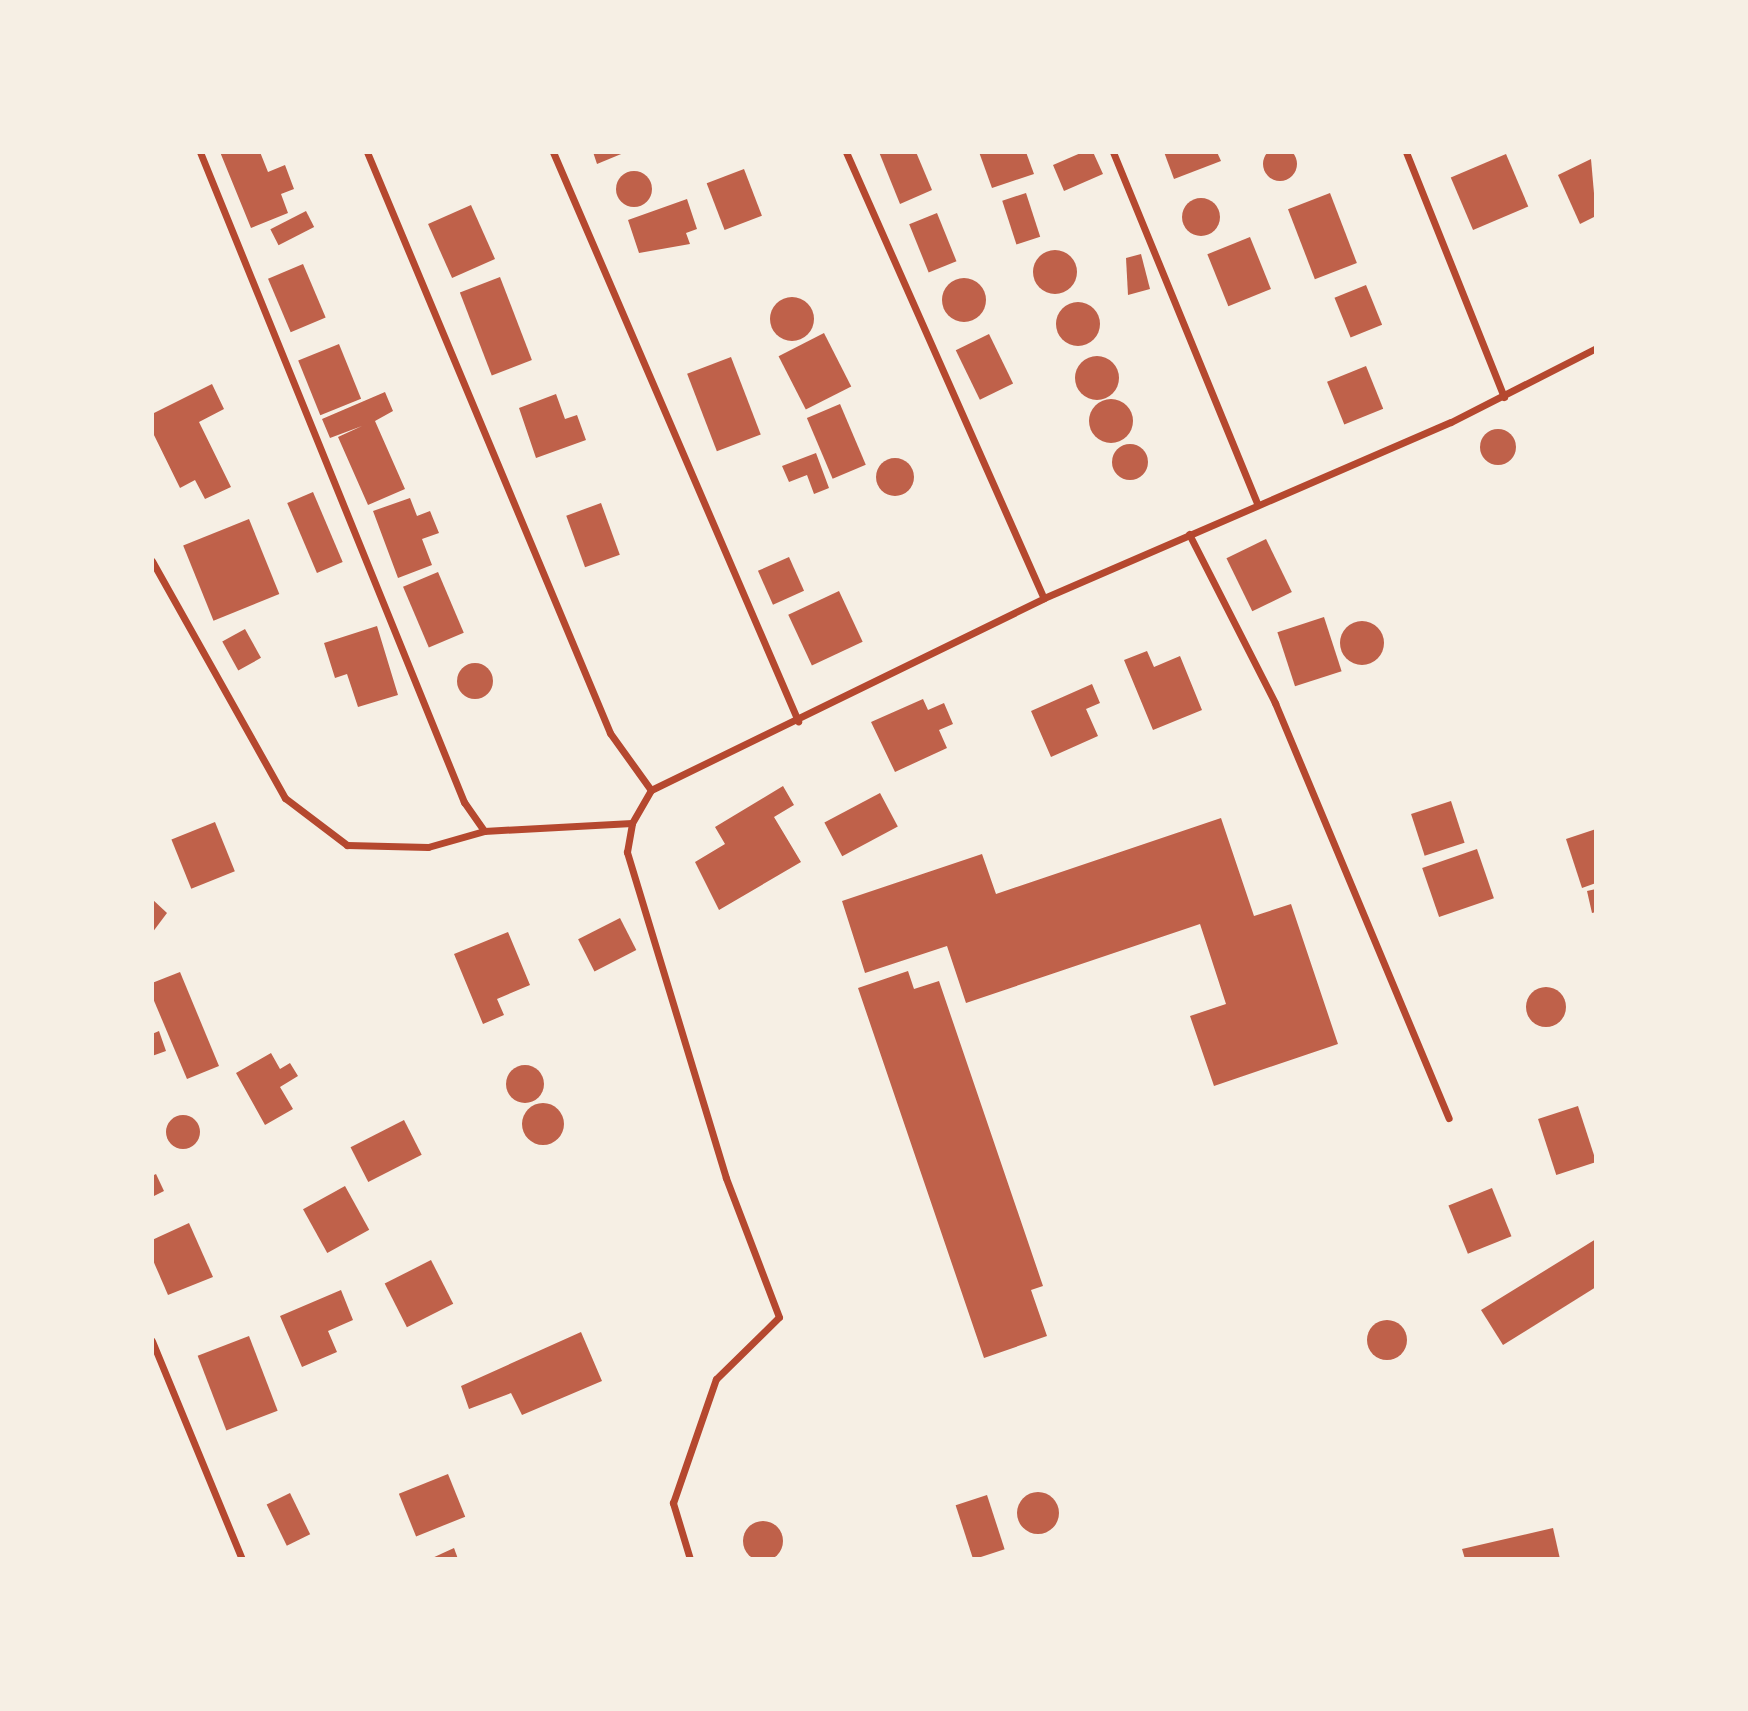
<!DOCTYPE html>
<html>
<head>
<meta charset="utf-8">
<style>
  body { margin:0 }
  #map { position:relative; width:1748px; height:1711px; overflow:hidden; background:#f6efe4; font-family:"Roboto Serif",serif }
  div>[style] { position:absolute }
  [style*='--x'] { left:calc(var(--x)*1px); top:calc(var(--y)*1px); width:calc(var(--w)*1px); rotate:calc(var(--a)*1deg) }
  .building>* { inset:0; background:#bf614a; transform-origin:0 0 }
  .round { border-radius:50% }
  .minor>* { height:7px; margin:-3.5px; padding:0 3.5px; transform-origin:3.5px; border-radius:3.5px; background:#b5482f }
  span { translate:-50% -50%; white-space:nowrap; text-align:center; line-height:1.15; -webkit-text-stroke:7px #f6efe4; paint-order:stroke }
  .frame { position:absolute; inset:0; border:154px solid #f6efe4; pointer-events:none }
</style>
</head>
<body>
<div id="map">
  <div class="building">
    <div class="round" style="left:1263px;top:147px;width:34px;height:34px"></div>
    <div style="clip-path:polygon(220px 152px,260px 152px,268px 172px,285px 165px,294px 189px,281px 194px,288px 213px,251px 228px)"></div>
    <div style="clip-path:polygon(593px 152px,626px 152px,597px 164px)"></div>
    <div style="clip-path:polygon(879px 152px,916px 152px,932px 190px,900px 204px)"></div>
    <div style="clip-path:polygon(979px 152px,1026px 152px,1034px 174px,992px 188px)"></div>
    <div style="clip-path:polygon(1083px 152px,1093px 152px,1103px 174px,1064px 191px,1053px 165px)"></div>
    <div style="clip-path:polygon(1164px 152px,1217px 152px,1221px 161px,1174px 179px)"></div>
    <div style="left:1506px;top:154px;width:57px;height:60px;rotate:67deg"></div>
    <div style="clip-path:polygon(1591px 159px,1596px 216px,1580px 224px,1558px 175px)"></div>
    <div style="left:744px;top:169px;width:50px;height:40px;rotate:69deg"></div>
    <div class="round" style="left:616px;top:171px;width:36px;height:36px"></div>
    <div style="left:1026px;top:193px;width:46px;height:25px;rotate:72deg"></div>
    <div style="left:1330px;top:193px;width:75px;height:45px;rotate:69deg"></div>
    <div class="round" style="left:1182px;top:198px;width:38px;height:38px"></div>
    <div style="clip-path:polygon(687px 199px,697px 229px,686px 233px,690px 244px,639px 253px,628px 220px)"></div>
    <div style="left:471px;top:205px;width:59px;height:47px;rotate:66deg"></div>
    <div style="left:306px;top:211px;width:18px;height:40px;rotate:63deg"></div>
    <div style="left:937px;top:213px;width:52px;height:30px;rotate:68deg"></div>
    <div style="left:1250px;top:237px;width:56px;height:46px;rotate:68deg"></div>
    <div class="round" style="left:1033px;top:250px;width:44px;height:44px"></div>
    <div style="clip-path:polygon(1141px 254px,1150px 289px,1128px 295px,1126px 258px)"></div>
    <div style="left:303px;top:264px;width:58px;height:38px;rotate:67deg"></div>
    <div style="left:500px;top:277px;width:89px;height:43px;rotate:69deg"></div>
    <div class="round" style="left:942px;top:278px;width:44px;height:44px"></div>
    <div style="left:1366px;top:285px;width:43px;height:34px;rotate:68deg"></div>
    <div class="round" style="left:770px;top:297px;width:44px;height:44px"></div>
    <div class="round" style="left:1056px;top:302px;width:44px;height:44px"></div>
    <div style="left:824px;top:333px;width:60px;height:51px;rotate:63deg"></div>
    <div style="left:989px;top:334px;width:55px;height:37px;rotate:64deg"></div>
    <div style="left:339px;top:344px;width:59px;height:44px;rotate:68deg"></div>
    <div class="round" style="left:1075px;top:356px;width:44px;height:44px"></div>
    <div style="left:731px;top:357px;width:83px;height:47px;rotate:69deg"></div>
    <div style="left:1366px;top:366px;width:46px;height:42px;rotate:68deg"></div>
    <div style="clip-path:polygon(212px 384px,224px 409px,199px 422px,231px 487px,205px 499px,195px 480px,180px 488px,152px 431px,152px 414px)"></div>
    <div style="clip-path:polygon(385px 392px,393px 411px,375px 421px,405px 489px,368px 505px,338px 437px,362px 426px,330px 438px,322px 419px)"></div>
    <div style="clip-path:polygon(556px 394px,565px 419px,577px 415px,586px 440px,536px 458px,519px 408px)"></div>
    <div class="round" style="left:1089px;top:399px;width:44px;height:44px"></div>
    <div style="left:840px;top:404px;width:66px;height:36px;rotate:67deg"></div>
    <div class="round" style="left:1480px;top:429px;width:36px;height:36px"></div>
    <div class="round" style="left:1112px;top:444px;width:36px;height:36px"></div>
    <div style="clip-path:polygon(816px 453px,829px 488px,814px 494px,807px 475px,789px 482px,782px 466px)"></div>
    <div class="round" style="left:876px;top:458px;width:38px;height:38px"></div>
    <div style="left:313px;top:492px;width:76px;height:28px;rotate:67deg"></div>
    <div style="clip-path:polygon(410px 498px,417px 516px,430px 511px,439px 533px,422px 539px,432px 565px,398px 578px,373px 511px)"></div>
    <div style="left:601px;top:503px;width:55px;height:37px;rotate:70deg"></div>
    <div style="left:249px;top:519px;width:81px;height:71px;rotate:68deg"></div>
    <div style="left:1266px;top:539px;width:59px;height:44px;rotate:64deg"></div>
    <div style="left:789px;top:557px;width:37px;height:34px;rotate:66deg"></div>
    <div style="left:438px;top:572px;width:66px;height:38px;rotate:67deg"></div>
    <div style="left:839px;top:591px;width:56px;height:56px;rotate:65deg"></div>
    <div style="left:1324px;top:617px;width:57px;height:49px;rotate:72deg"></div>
    <div class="round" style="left:1340px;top:621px;width:44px;height:44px"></div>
    <div style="clip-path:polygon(377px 626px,398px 695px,358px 707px,347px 674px,335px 678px,324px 643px)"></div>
    <div style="left:245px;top:629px;width:33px;height:26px;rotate:61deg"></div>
    <div style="clip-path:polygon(1147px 651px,1154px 667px,1180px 656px,1202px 710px,1153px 730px,1124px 660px)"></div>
    <div class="round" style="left:457px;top:663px;width:36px;height:36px"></div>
    <div style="clip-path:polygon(1092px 684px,1100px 703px,1086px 709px,1098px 736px,1051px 757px,1031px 711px)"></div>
    <div style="clip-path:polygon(923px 699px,928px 710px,944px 703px,953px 724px,939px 730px,947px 748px,895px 772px,871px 722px)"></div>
    <div style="clip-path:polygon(783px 786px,794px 805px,774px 817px,801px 862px,719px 910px,695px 862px,725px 844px,715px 827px)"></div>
    <div style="left:880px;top:793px;width:38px;height:63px;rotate:62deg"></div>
    <div style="left:1451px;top:801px;width:44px;height:42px;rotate:72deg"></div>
    <div style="clip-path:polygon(1221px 818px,1254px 916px,1291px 904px,1338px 1044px,1214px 1086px,1190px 1016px,1226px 1004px,1200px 924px,966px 1003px,947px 946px,865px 973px,842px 901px,982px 854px,996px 894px)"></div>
    <div style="left:215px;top:822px;width:53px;height:47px;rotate:68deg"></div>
    <div style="clip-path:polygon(1596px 829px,1596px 883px,1582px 888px,1566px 839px)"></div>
    <div style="left:1477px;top:849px;width:52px;height:58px;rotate:71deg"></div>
    <div style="clip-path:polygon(1596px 889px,1596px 912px,1592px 913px,1587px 891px)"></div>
    <div style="clip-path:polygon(152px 899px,167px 913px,152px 933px)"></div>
    <div style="left:620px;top:918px;width:36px;height:47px;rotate:63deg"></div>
    <div style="clip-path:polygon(508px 932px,530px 985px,497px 999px,504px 1015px,483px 1024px,454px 954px)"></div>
    <div style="clip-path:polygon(908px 971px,914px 989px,939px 981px,1043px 1286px,1031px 1290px,1047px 1336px,984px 1358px,858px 988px)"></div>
    <div style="clip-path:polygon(180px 972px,219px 1066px,187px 1079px,152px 996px,152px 983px)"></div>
    <div class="round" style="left:1526px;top:987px;width:40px;height:40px"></div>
    <div style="clip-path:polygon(159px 1031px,166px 1051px,152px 1056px,152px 1034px)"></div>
    <div style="clip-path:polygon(271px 1053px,280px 1069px,290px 1063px,298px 1076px,280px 1087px,293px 1109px,265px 1125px,236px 1073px)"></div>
    <div class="round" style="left:506px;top:1065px;width:38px;height:38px"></div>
    <div class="round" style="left:522px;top:1103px;width:42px;height:42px"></div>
    <div style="left:1578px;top:1106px;width:59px;height:42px;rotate:72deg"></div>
    <div class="round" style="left:166px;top:1115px;width:34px;height:34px"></div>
    <div style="left:404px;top:1120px;width:39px;height:60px;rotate:63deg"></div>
    <div style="clip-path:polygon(156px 1174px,164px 1191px,152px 1197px,152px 1176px)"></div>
    <div style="left:345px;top:1186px;width:50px;height:48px;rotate:61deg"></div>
    <div style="left:1492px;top:1188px;width:52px;height:47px;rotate:68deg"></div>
    <div style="clip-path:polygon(189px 1223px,213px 1277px,168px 1295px,152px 1258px,152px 1240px)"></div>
    <div style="clip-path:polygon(1596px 1239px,1596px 1287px,1503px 1345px,1481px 1310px)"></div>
    <div style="left:431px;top:1260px;width:49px;height:52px;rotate:63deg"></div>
    <div style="clip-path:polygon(341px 1290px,353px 1320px,328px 1331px,337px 1352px,302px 1367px,280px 1316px)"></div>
    <div class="round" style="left:1367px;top:1320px;width:40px;height:40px"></div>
    <div style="clip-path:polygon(581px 1332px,602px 1381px,522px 1415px,511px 1393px,469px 1409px,461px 1386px)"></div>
    <div style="left:249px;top:1336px;width:80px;height:55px;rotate:69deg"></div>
    <div style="left:448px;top:1474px;width:46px;height:53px;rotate:68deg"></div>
    <div class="round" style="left:1017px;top:1492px;width:42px;height:42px"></div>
    <div style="left:290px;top:1493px;width:46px;height:26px;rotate:64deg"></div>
    <div style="left:987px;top:1495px;width:57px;height:33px;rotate:72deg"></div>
    <div class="round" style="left:743px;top:1521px;width:40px;height:40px"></div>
    <div style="clip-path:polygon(1553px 1528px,1560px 1559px,1465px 1559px,1462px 1549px)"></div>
    <div style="clip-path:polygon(454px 1548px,458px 1559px,430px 1559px)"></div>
  </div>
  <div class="minor">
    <div style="--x:200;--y:152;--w:702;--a:67.9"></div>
    <div style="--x:464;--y:802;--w:35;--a:55"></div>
    <div style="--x:367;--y:152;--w:630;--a:67.3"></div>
    <div style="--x:610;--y:733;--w:70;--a:54.3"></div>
    <div style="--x:553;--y:152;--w:620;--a:66.7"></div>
    <div style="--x:846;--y:152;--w:488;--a:66.1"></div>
    <div style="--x:1113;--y:152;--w:379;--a:67.7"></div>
    <div style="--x:1406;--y:152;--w:264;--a:68.2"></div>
    <div style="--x:1189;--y:534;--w:190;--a:63"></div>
    <div style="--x:1275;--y:703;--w:450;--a:67.3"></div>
    <div style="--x:152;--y:561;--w:272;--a:60.7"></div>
    <div style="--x:285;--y:798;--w:78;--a:37.2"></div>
    <div style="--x:347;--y:845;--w:81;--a:1.4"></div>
    <div style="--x:428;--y:847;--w:58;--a:-15.9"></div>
    <div style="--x:484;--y:831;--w:148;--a:-3.1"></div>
    <div style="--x:152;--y:1341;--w:236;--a:67.6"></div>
    <div style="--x:690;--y:1559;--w:59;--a:-106.9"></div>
    <div style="--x:673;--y:1503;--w:131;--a:-70.9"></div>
    <div style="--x:716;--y:1379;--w:88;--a:-44.5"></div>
    <div style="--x:779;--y:1317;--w:149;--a:-110.9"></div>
    <div style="--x:726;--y:1178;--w:341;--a:-106.9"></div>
    <div style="--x:627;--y:852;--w:29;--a:-80"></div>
    <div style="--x:632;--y:823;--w:38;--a:-60"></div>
    <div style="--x:651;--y:790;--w:437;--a:-26"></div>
    <div style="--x:1044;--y:598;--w:443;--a:-23.4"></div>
    <div style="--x:1451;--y:422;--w:163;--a:-27"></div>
  </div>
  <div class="frame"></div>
</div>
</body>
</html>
